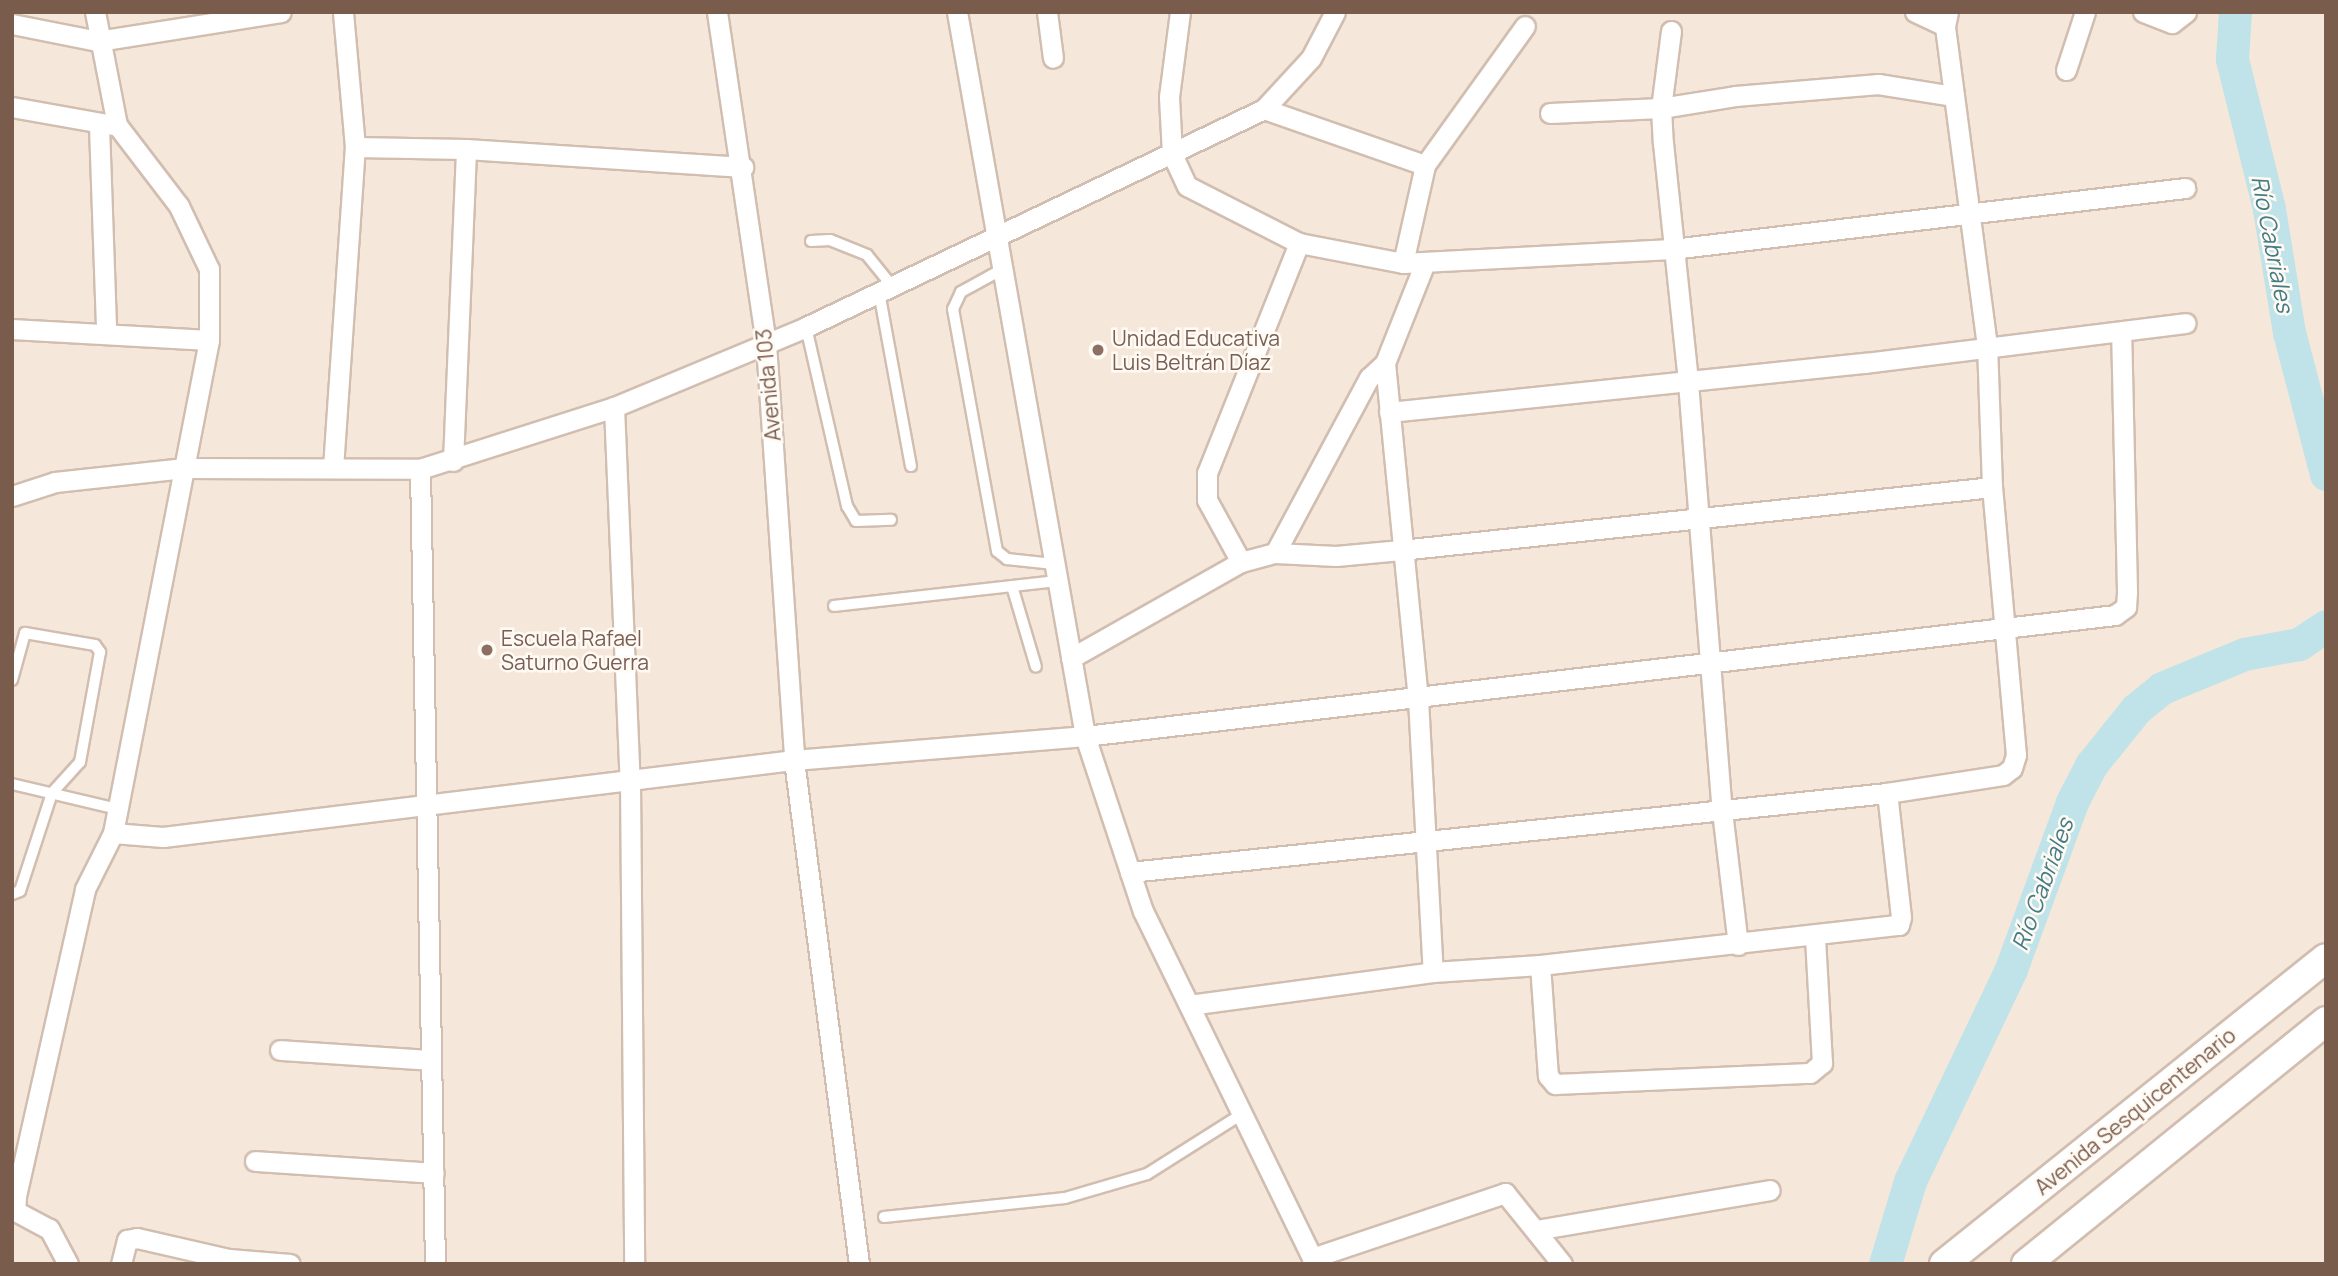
<!DOCTYPE html>
<html>
<head>
<meta charset="utf-8">
<style>
  body { margin:0 }
  #map { position:relative; width:2338px; height:1276px; overflow:hidden; background:#fdf6ec; font-family:Manrope,sans-serif }
  div>[style] { position:absolute }
  [style*='--x'] { left:calc(var(--x)*1px); top:calc(var(--y)*1px); width:calc(var(--w)*1px); rotate:calc(var(--a)*1deg) }
  .residential>* { inset:0; background:#f5e8da; transform-origin:0 0 }
  .river>* { height:33px; margin:-16.5px; padding:0 16.5px; transform-origin:16.5px; border-radius:16.5px; background:#bfe3e8 }
  .roads { filter:drop-shadow(2px 0 #d1beb0) drop-shadow(-2px 0 #d1beb0) drop-shadow(0 2px #d1beb0) drop-shadow(0 -2px #d1beb0) }
  .lane>* { height:10px; margin:-5px; padding:0 5px; transform-origin:5px; border-radius:5px; background:#fff }
  .street>* { height:19px; margin:-9.5px; padding:0 9.5px; transform-origin:9.5px; border-radius:9.5px; background:#fff }
  .secondary>* { height:28px; margin:-14px; padding:0 14px; transform-origin:14px; border-radius:14px; background:#fff }
  .dots>* { width:19px; height:19px; translate:-50% -50%; box-sizing:border-box; border:4px solid #fffaf3; border-radius:50% }
  span { translate:-50% -50%; white-space:nowrap; text-align:center; line-height:1.15; -webkit-text-stroke:5px #fffaf3; paint-order:stroke }
  .education-label { font-size:21px; color:#785e54 }
  .left { translate:0 -50%; text-align:left }
  .street-label { font-size:21px; color:#7a5c4d }
  .water-label { font-size:23px; color:#437c86; font-style:italic }
  .frame { position:absolute; inset:0; border:14px solid #7a5c4d; pointer-events:none }
</style>
</head>
<body>
<div id="map">
  <div class="residential">
    <div style="left:12px;top:12px;width:2314px;height:1252px"></div>
  </div>
  <div class="river">
    <div style="--x:2235;--y:12;--w:47;--a:93.7"></div>
    <div style="--x:2232;--y:59;--w:154;--a:76.1"></div>
    <div style="--x:2269;--y:209;--w:125;--a:80.8"></div>
    <div style="--x:2289;--y:332;--w:147;--a:75.4"></div>
    <div style="--x:1885;--y:1264;--w:87;--a:-73.2"></div>
    <div style="--x:1910;--y:1181;--w:235;--a:-64.5"></div>
    <div style="--x:2011;--y:969;--w:178;--a:-69.9"></div>
    <div style="--x:2072;--y:802;--w:42;--a:-62.8"></div>
    <div style="--x:2091;--y:765;--w:72;--a:-51.2"></div>
    <div style="--x:2136;--y:709;--w:33;--a:-39"></div>
    <div style="--x:2162;--y:688;--w:89;--a:-22.5"></div>
    <div style="--x:2244;--y:654;--w:56;--a:-10.3"></div>
    <div style="--x:2299;--y:644;--w:32;--a:-34"></div>
  </div>
  <div class="roads">
    <div class="lane">
      <div style="--x:811;--y:241;--w:19;--a:-3"></div>
      <div style="--x:830;--y:240;--w:40;--a:22"></div>
      <div style="--x:867;--y:255;--w:38;--a:51"></div>
      <div style="--x:1001;--y:270;--w:46;--a:151.2"></div>
      <div style="--x:961;--y:292;--w:19;--a:115"></div>
      <div style="--x:953;--y:309;--w:246;--a:79.7"></div>
      <div style="--x:997;--y:551;--w:13;--a:39"></div>
      <div style="--x:1007;--y:559;--w:47;--a:6.1"></div>
      <div style="--x:879;--y:292;--w:177;--a:79.6"></div>
      <div style="--x:806;--y:327;--w:184;--a:77.1"></div>
      <div style="--x:847;--y:506;--w:17;--a:59"></div>
      <div style="--x:856;--y:521;--w:35;--a:-2"></div>
      <div style="--x:1012;--y:586;--w:84;--a:73.5"></div>
      <div style="--x:834;--y:606;--w:224;--a:-6.4"></div>
      <div style="--x:12;--y:680;--w:49;--a:-74.5"></div>
      <div style="--x:25;--y:633;--w:71;--a:9.7"></div>
      <div style="--x:95;--y:645;--w:9;--a:54"></div>
      <div style="--x:100;--y:652;--w:112;--a:100.3"></div>
      <div style="--x:80;--y:762;--w:42;--a:132.1"></div>
      <div style="--x:52;--y:793;--w:103;--a:108.1"></div>
      <div style="--x:20;--y:891;--w:9;--a:159"></div>
      <div style="--x:12;--y:784;--w:109;--a:13.3"></div>
      <div style="--x:884;--y:1217;--w:182;--a:-6"></div>
      <div style="--x:1065;--y:1198;--w:85;--a:-16.3"></div>
      <div style="--x:1147;--y:1174;--w:112;--a:-32.3"></div>
    </div>
    <div class="street">
      <div style="--x:717;--y:12;--w:336;--a:81.6"></div>
      <div style="--x:766;--y:344;--w:417;--a:86.1"></div>
      <div style="--x:794;--y:760;--w:508;--a:82.65"></div>
      <div style="--x:957;--y:12;--w:735;--a:79.97"></div>
      <div style="--x:1085;--y:736;--w:184;--a:71.7"></div>
      <div style="--x:1143;--y:911;--w:393;--a:64"></div>
      <div style="--x:1047;--y:12;--w:46;--a:82.6"></div>
      <div style="--x:1180;--y:12;--w:86;--a:97.4"></div>
      <div style="--x:1169;--y:97;--w:57;--a:87"></div>
      <div style="--x:1172;--y:154;--w:35;--a:65"></div>
      <div style="--x:1187;--y:186;--w:126;--a:27"></div>
      <div style="--x:1299;--y:243;--w:106;--a:10.9"></div>
      <div style="--x:1403;--y:263;--w:269;--a:-3"></div>
      <div style="--x:1672;--y:249;--w:517;--a:-6.78"></div>
      <div style="--x:1915;--y:12;--w:33;--a:25"></div>
      <div style="--x:2143;--y:12;--w:31;--a:21"></div>
      <div style="--x:2172;--y:23;--w:18;--a:-38"></div>
      <div style="--x:12;--y:24;--w:88;--a:11.2"></div>
      <div style="--x:98;--y:41;--w:185;--a:-9"></div>
      <div style="--x:1671;--y:31;--w:78;--a:97.4"></div>
      <div style="--x:1661;--y:108;--w:35;--a:87"></div>
      <div style="--x:1663;--y:143;--w:240;--a:84"></div>
      <div style="--x:1688;--y:382;--w:430;--a:85.5"></div>
      <div style="--x:1722;--y:811;--w:135;--a:83.2"></div>
      <div style="--x:2066;--y:70;--w:61;--a:-71.9"></div>
      <div style="--x:12;--y:107;--w:103;--a:10.1"></div>
      <div style="--x:1264;--y:109;--w:170;--a:19.2"></div>
      <div style="--x:1550;--y:113;--w:111;--a:-2.6"></div>
      <div style="--x:1661;--y:108;--w:75;--a:-9.2"></div>
      <div style="--x:1735;--y:96;--w:144;--a:-4.8"></div>
      <div style="--x:1878;--y:84;--w:77;--a:9"></div>
      <div style="--x:99;--y:126;--w:205;--a:88"></div>
      <div style="--x:355;--y:147;--w:111;--a:1"></div>
      <div style="--x:466;--y:149;--w:278;--a:3.7"></div>
      <div style="--x:1403;--y:263;--w:100;--a:-77.3"></div>
      <div style="--x:1425;--y:165;--w:171;--a:-54.3"></div>
      <div style="--x:1424;--y:265;--w:105;--a:111.7"></div>
      <div style="--x:1385;--y:363;--w:338;--a:84.4"></div>
      <div style="--x:1418;--y:699;--w:273;--a:86.9"></div>
      <div style="--x:12;--y:329;--w:197;--a:3.2"></div>
      <div style="--x:614;--y:407;--w:374;--a:87.6"></div>
      <div style="--x:630;--y:781;--w:483;--a:89.5"></div>
      <div style="--x:1389;--y:412;--w:479;--a:-5.9"></div>
      <div style="--x:1865;--y:363;--w:323;--a:-7.1"></div>
      <div style="--x:453;--y:461;--w:312;--a:-87.6"></div>
      <div style="--x:333;--y:468;--w:322;--a:-86.1"></div>
      <div style="--x:355;--y:147;--w:136;--a:-95.1"></div>
      <div style="--x:420;--y:469;--w:795;--a:88.92"></div>
      <div style="--x:12;--y:496;--w:45;--a:-18"></div>
      <div style="--x:55;--y:482;--w:130;--a:-6.2"></div>
      <div style="--x:184;--y:468;--w:236;--a:0.2"></div>
      <div style="--x:420;--y:469;--w:204;--a:-17.7"></div>
      <div style="--x:614;--y:407;--w:208;--a:-22.6"></div>
      <div style="--x:806;--y:327;--w:507;--a:-25.45"></div>
      <div style="--x:1264;--y:109;--w:69;--a:-47.3"></div>
      <div style="--x:1311;--y:58;--w:52;--a:-62.4"></div>
      <div style="--x:1275;--y:553;--w:199;--a:-61.8"></div>
      <div style="--x:1369;--y:378;--w:22;--a:-43"></div>
      <div style="--x:1241;--y:562;--w:71;--a:-118.7"></div>
      <div style="--x:1207;--y:500;--w:27;--a:-90"></div>
      <div style="--x:1207;--y:473;--w:248;--a:-68.2"></div>
      <div style="--x:1071;--y:658;--w:195;--a:-29.5"></div>
      <div style="--x:1241;--y:562;--w:35;--a:-15"></div>
      <div style="--x:1275;--y:553;--w:61;--a:2.8"></div>
      <div style="--x:1336;--y:556;--w:65;--a:-5.3"></div>
      <div style="--x:1401;--y:550;--w:594;--a:-6.08"></div>
      <div style="--x:113;--y:833;--w:50;--a:4.6"></div>
      <div style="--x:163;--y:837;--w:636;--a:-6.96"></div>
      <div style="--x:794;--y:760;--w:292;--a:-4.7"></div>
      <div style="--x:1085;--y:736;--w:1037;--a:-6.7"></div>
      <div style="--x:2115;--y:615;--w:14;--a:-36"></div>
      <div style="--x:2126;--y:607;--w:16;--a:-86"></div>
      <div style="--x:2127;--y:591;--w:259;--a:-91.3"></div>
      <div style="--x:1130;--y:872;--w:761;--a:-5.96"></div>
      <div style="--x:1887;--y:793;--w:117;--a:-8.8"></div>
      <div style="--x:2003;--y:775;--w:11;--a:-38"></div>
      <div style="--x:2012;--y:768;--w:14;--a:-73"></div>
      <div style="--x:2016;--y:755;--w:269;--a:-95.1"></div>
      <div style="--x:1992;--y:487;--w:141;--a:-92"></div>
      <div style="--x:1987;--y:346;--w:323;--a:-97.5"></div>
      <div style="--x:1945;--y:26;--w:14;--a:-78"></div>
      <div style="--x:1540;--y:965;--w:111;--a:85.9"></div>
      <div style="--x:1548;--y:1076;--w:11;--a:49"></div>
      <div style="--x:1555;--y:1084;--w:255;--a:-2.5"></div>
      <div style="--x:1810;--y:1073;--w:16;--a:-40"></div>
      <div style="--x:1822;--y:1063;--w:126;--a:-93.2"></div>
      <div style="--x:1189;--y:1005;--w:246;--a:-7.7"></div>
      <div style="--x:1433;--y:972;--w:107;--a:-3.7"></div>
      <div style="--x:1540;--y:965;--w:361;--a:-6.4"></div>
      <div style="--x:1899;--y:925;--w:8;--a:-76"></div>
      <div style="--x:1901;--y:917;--w:125;--a:-96.4"></div>
      <div style="--x:280;--y:1050;--w:151;--a:3.8"></div>
      <div style="--x:255;--y:1161;--w:179;--a:3.8"></div>
      <div style="--x:1536;--y:1230;--w:237;--a:-9.7"></div>
      <div style="--x:1312;--y:1258;--w:204;--a:-18.6"></div>
      <div style="--x:1505;--y:1193;--w:91;--a:51.2"></div>
      <div style="--x:68;--y:1264;--w:40;--a:-118"></div>
      <div style="--x:49;--y:1229;--w:38;--a:-152"></div>
      <div style="--x:15;--y:1211;--w:15;--a:-86"></div>
      <div style="--x:16;--y:1196;--w:315;--a:-77.3"></div>
      <div style="--x:85;--y:889;--w:63;--a:-63.4"></div>
      <div style="--x:113;--y:833;--w:502;--a:-78.98"></div>
      <div style="--x:209;--y:340;--w:71;--a:-90"></div>
      <div style="--x:209;--y:269;--w:70;--a:-115.5"></div>
      <div style="--x:179;--y:206;--w:102;--a:-127.4"></div>
      <div style="--x:117;--y:125;--w:115;--a:-101"></div>
      <div style="--x:121;--y:1264;--w:25;--a:-76"></div>
      <div style="--x:127;--y:1240;--w:10;--a:-11"></div>
      <div style="--x:137;--y:1238;--w:94;--a:12.9"></div>
      <div style="--x:229;--y:1259;--w:61;--a:4.7"></div>
    </div>
    <div class="secondary">
      <div style="--x:1944;--y:1264;--w:489;--a:-38.7"></div>
      <div style="--x:2026;--y:1264;--w:386;--a:-39"></div>
    </div>
  </div>
  <div class="dots">
    <div style="left:1098px;top:350px;background:#8d6e63"></div>
    <div style="left:487px;top:650px;background:#8d6e63"></div>
  </div>
  <div class="education-label">
    <span class="left" style="left:1112px;top:350px">Unidad Educativa<br>Luis Beltrán Díaz</span>
    <span class="left" style="left:501px;top:650px">Escuela Rafael<br>Saturno Guerra</span>
  </div>
  <div class="street-label">
    <span style="left:768px;top:385px;rotate:-95deg">Avenida 103</span>
    <span style="left:2135px;top:1111px;rotate:-39deg">Avenida Sesquicentenario</span>
  </div>
  <div class="water-label">
    <span style="left:2273px;top:244px;rotate:79deg">Río Cabriales</span>
    <span style="left:2042px;top:884px;rotate:-70deg">Río Cabriales</span>
  </div>
  <div class="frame"></div>
</div>
</body>
</html>
